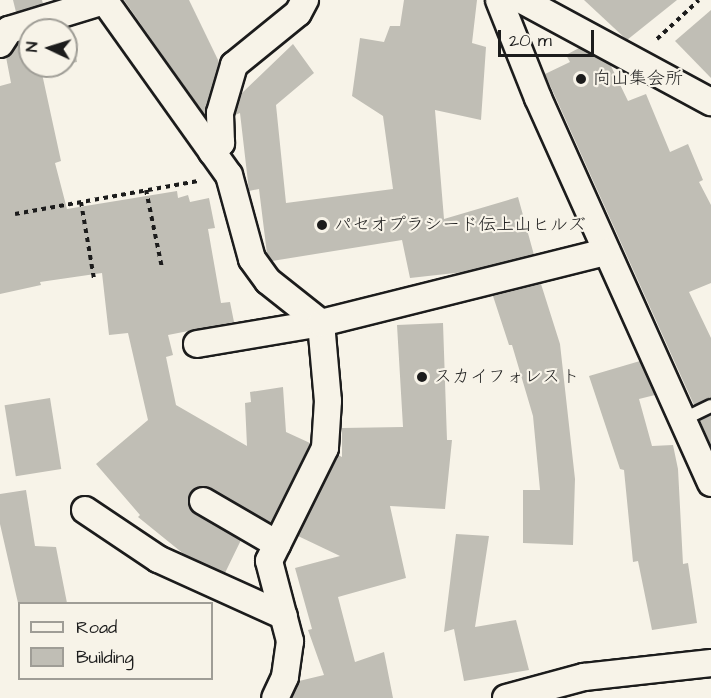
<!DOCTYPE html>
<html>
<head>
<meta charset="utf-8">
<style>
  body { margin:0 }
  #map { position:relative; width:711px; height:698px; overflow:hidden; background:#f7f3e8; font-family:"Architects Daughter","Klee One",sans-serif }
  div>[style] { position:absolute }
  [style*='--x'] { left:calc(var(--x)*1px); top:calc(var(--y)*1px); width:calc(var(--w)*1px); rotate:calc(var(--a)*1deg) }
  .building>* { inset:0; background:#c0beb5; transform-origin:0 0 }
  .path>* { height:4px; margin-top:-2px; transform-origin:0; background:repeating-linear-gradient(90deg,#1c1c1c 0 4.5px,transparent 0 9px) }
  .roads { filter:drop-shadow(2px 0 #1c1c1c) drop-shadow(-2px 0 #1c1c1c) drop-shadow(0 2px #1c1c1c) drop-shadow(0 -2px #1c1c1c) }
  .service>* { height:12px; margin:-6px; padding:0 6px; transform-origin:6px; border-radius:6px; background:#f7f3e8 }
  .minor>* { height:26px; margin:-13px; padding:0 13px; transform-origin:13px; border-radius:13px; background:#f7f3e8 }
  .dots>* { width:16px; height:16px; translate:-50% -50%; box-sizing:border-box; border:3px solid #f7f3e8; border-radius:50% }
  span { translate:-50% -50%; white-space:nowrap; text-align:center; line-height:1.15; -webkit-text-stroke:4.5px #f7f3e8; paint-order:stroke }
  .poi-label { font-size:18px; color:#1c1c1c }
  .left { translate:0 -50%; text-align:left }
  .legend { position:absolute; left:18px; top:602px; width:195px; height:78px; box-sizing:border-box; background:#f7f3e8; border:2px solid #9f9d96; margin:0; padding:8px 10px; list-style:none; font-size:18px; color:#1c1c1c }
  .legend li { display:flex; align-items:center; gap:12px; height:30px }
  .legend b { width:30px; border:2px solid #9f9d96 }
  .north { position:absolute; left:18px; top:18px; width:60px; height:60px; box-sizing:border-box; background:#f7f3e8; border:2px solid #9f9d96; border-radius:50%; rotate:274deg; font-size:16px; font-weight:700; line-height:24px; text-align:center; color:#1c1c1c }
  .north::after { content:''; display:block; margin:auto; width:21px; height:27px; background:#1c1c1c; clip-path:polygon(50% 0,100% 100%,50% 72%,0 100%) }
  .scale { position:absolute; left:498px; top:30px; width:96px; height:27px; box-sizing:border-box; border:3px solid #1c1c1c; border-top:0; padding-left:8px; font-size:18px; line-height:21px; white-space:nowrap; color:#1c1c1c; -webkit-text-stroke:4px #f7f3e8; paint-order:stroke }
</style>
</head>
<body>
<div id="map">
  <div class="building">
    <div style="clip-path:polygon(13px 0,42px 0,43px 4px,16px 12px)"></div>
    <div style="clip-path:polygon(124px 0,189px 0,219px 62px,205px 116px)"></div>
    <div style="clip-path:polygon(404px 0,477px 0,472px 43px,486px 47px,481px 120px,435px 110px,444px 219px,518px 197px,534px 255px,464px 272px,410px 278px,402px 240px,272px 261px,267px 254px,259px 189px,249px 191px,240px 113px,235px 115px,242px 93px,293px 44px,314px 73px,276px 105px,286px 203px,393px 189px,383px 116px,352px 96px,360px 38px,384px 42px,390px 26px,400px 26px)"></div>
    <div style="clip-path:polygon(584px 0,677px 0,627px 40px)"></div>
    <div style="clip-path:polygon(711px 10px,711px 78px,675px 41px)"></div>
    <div style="clip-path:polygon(70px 27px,77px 62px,66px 64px,66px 30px,60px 30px)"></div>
    <div style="clip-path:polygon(30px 39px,30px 66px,56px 66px,41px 69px,61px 161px,55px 163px,67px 209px,177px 191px,178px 198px,188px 195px,190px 202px,209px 198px,215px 228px,208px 229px,221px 303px,230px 302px,234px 322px,168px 335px,173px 355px,166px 357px,176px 405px,247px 446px,245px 403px,251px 402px,250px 392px,283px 387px,286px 432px,310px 443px,271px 523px,210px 488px,202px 486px,190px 493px,188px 502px,195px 514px,241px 540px,225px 573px,185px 555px,138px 517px,140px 515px,96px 464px,148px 420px,128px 333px,109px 335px,102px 273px,40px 282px,41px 285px,0 294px,0 86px,11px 83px,6px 57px,19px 43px)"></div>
    <div style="clip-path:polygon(579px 48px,610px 64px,628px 101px,646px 94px,670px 152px,688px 144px,703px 180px,699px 182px,711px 205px,711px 283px,689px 292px,711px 338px,711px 398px,694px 405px,545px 74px,570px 62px,566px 55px)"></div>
    <div style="clip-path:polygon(541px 284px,560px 344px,575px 479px,573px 545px,523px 543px,523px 490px,540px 490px,533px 416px,512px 345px,509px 345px,493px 296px)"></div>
    <div style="clip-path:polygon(443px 323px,447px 440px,452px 440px,445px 509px,390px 506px,406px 578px,338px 597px,355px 662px,384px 652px,393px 698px,292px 698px,299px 681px,324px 675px,308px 630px,312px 629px,295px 568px,340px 556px,298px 536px,338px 455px,342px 457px,342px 428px,403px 427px,397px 325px)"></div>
    <div style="clip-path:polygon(640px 361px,655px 395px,639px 399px,652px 446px,673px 445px,678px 469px,683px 564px,688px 563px,697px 623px,652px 630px,638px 561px,633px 562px,624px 470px,620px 469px,589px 376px)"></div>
    <div style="left:50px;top:398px;width:72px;height:46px;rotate:81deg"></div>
    <div style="clip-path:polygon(711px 415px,711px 446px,700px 420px)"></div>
    <div style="clip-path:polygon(26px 490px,35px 546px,56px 547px,67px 603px,18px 603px,0 524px,0 494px)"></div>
    <div style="clip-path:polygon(456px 534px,489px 536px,475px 627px,516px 620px,529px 670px,464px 681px,454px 629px,444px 632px)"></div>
  </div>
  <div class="path">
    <div style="--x:657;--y:39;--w:57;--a:-42.9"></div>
    <div style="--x:146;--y:190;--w:80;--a:78.4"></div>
    <div style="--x:81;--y:202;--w:78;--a:80.4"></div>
    <div style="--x:15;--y:214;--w:186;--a:-10.2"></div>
  </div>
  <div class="roads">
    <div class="service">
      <div style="--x:682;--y:420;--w:32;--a:-26"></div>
    </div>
    <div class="minor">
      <div style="--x:104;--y:0;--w:215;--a:54.5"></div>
      <div style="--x:229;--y:175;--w:87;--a:74.7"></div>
      <div style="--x:252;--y:259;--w:27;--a:54"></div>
      <div style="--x:268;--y:281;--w:68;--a:38.4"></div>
      <div style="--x:321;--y:323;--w:78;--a:84.9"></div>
      <div style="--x:328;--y:401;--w:47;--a:93.7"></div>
      <div style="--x:325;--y:448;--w:126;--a:116.4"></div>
      <div style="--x:269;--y:561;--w:83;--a:75.3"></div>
      <div style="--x:290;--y:641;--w:36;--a:98"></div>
      <div style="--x:285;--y:677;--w:23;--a:115"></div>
      <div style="--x:499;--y:0;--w:105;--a:68.3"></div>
      <div style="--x:538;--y:98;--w:422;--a:65.8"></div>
      <div style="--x:522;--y:0;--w:215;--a:28.4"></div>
      <div style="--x:0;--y:44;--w:17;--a:-57"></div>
      <div style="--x:9;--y:30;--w:99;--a:-17"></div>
      <div style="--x:212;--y:152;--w:13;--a:-45"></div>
      <div style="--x:221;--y:143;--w:30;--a:-92"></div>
      <div style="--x:220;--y:113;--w:50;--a:-73.7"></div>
      <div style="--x:234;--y:65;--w:82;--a:-39.1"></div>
      <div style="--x:298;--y:13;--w:15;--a:-62"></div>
      <div style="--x:197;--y:344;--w:126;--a:-9.6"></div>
      <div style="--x:321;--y:323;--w:294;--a:-14"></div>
      <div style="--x:203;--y:501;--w:86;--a:30.2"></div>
      <div style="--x:85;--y:510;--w:88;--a:33.9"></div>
      <div style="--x:158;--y:559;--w:138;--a:24.3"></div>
      <div style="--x:506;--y:698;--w:81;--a:-15.1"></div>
      <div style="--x:584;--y:677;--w:128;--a:-6.3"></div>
    </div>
  </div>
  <div class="dots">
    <div style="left:581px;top:79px;background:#1c1c1c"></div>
    <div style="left:322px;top:225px;background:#1c1c1c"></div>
    <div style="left:422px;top:377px;background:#1c1c1c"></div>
  </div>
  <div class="poi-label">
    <span class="left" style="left:593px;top:79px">向山集会所</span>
    <span class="left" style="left:334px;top:225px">パセオプラシード伝上山ヒルズ</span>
    <span class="left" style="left:434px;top:377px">スカイフォレスト</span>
  </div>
  <ul class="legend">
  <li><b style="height:8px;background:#f7f3e8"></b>Road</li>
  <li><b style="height:16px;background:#c0beb5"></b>Building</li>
  </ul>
  <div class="north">N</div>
  <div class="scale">20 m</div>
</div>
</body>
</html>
